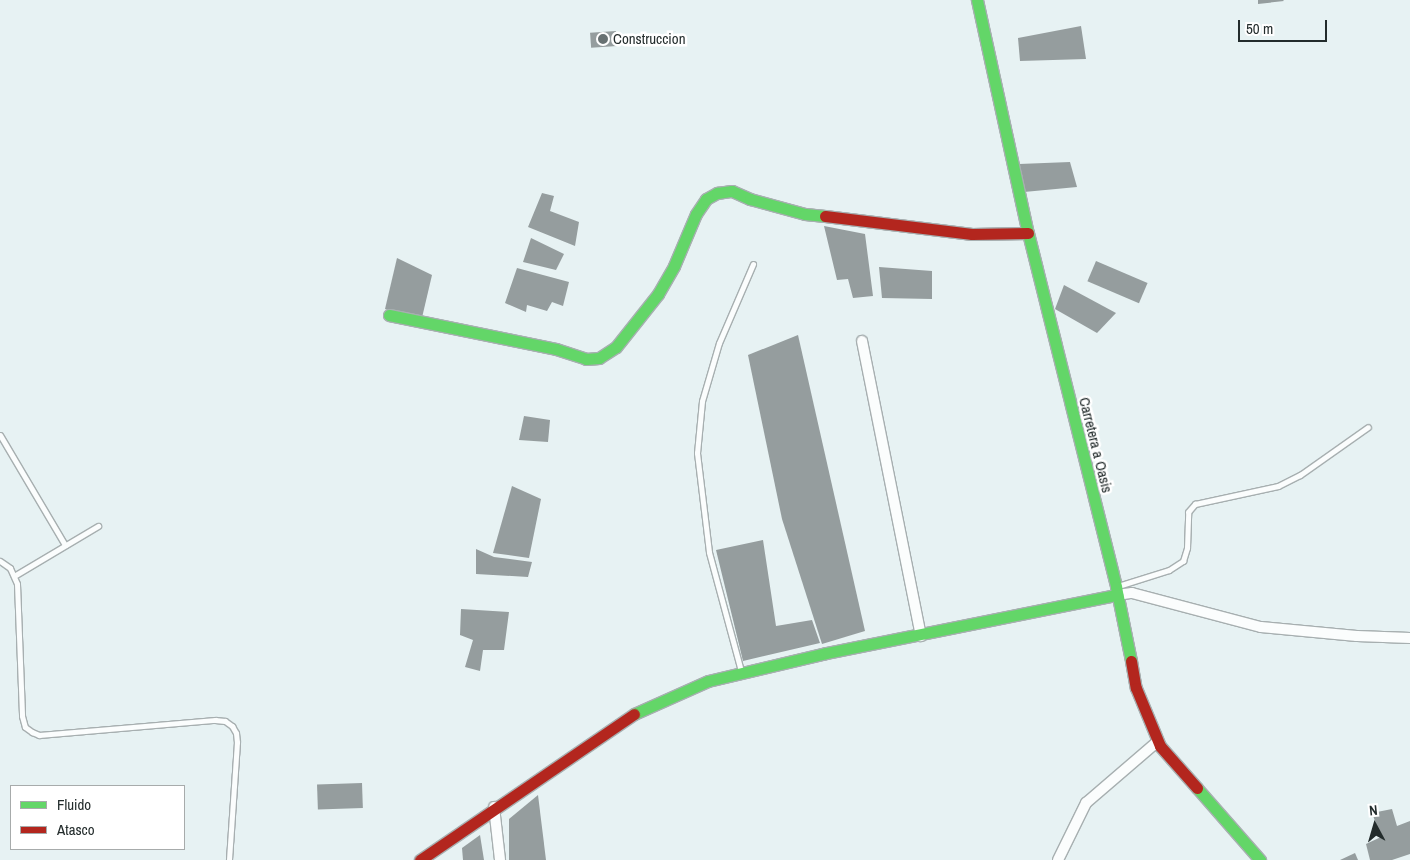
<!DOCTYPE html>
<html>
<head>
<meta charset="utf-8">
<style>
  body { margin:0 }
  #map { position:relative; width:1410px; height:860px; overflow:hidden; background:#e7f2f3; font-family:"Archivo Narrow",sans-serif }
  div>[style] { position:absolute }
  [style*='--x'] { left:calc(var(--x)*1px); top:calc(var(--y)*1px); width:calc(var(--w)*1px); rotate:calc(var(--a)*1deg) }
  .building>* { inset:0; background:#959d9e; transform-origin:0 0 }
  .roads { filter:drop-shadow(1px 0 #a7afb0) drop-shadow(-1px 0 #a7afb0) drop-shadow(0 1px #a7afb0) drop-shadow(0 -1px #a7afb0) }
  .lane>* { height:5px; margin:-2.5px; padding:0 2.5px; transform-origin:2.5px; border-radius:2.5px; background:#fbfdfd }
  .street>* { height:10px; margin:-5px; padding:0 5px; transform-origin:5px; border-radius:5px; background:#fbfdfd }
  .fast>* { height:11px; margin:-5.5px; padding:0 5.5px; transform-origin:5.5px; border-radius:5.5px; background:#63d668 }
  .jam>* { height:11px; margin:-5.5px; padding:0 5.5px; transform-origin:5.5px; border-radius:5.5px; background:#b3261e }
  .dots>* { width:14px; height:14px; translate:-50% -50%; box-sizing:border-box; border:2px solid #fff; border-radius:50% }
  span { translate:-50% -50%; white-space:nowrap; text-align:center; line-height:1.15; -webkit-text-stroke:5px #fff; paint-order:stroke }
  .poi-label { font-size:15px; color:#232c2c }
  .left { translate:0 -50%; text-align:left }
  .street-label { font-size:15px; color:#232c2c }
  .legend { position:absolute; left:10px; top:785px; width:175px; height:65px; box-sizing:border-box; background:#fff; border:1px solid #a7abab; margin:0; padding:6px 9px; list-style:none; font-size:15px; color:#232c2c }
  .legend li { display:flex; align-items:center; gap:10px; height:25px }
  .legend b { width:25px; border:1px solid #a7abab }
  .north { position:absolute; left:1350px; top:800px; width:50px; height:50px; -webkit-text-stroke:4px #fff; paint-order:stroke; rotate:354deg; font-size:14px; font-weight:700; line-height:20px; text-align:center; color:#232c2c }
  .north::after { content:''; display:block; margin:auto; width:18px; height:22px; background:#232c2c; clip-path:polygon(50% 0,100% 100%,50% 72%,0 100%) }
  .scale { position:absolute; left:1238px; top:20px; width:89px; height:22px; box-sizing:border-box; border:2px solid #232c2c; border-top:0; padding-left:6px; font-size:15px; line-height:18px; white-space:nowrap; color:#232c2c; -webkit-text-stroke:4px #fff; paint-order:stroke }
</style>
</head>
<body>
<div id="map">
  <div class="building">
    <div style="clip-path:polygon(1258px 0,1283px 0,1284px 1px,1258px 4px)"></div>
    <div style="clip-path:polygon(1081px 26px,1086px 59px,1020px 61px,1018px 38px)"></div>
    <div style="left:616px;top:31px;width:15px;height:26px;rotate:86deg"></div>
    <div style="clip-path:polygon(1070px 162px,1077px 187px,1024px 192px,1019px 164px)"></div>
    <div style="clip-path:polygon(542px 193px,554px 196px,550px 211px,579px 222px,575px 246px,528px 227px)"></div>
    <div style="clip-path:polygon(824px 226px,865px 234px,873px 296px,853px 298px,848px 279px,837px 280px)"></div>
    <div style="clip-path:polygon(531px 238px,564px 254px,556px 270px,523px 262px)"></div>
    <div style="clip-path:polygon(397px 258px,432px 275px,421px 322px,385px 309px)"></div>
    <div style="left:1096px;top:261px;width:56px;height:22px;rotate:23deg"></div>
    <div style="clip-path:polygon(879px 267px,932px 271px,932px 299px,882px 298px)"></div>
    <div style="clip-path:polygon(517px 268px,569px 282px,563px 306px,552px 302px,547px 311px,527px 305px,526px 312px,505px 303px)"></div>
    <div style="clip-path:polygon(1064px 285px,1116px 313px,1097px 333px,1055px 309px)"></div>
    <div style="clip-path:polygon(798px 335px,865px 631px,822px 644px,782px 519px,748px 355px)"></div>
    <div style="clip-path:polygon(524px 416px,550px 420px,548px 442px,519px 440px)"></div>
    <div style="clip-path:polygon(512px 486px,541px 499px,529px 558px,493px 553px)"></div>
    <div style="clip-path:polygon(763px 540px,776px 626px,812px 620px,820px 643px,743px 661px,716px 550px)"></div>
    <div style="clip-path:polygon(476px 549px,494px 557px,532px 562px,528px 577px,476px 574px)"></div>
    <div style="clip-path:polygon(461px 609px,509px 612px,504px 650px,483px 650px,480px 671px,465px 667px,473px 640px,460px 635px)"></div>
    <div style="left:362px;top:783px;width:25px;height:45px;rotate:88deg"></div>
    <div style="clip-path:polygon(538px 795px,546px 860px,509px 860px,509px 819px)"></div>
    <div style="clip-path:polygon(1392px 809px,1397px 826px,1410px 821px,1410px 854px,1392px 860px,1370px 860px,1366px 844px,1381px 837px,1372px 813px)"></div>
    <div style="clip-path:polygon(480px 835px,484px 860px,463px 860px,462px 848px)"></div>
    <div style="clip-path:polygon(1355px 853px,1358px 860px,1340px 860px)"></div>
  </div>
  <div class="roads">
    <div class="lane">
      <div style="--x:0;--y:435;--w:128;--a:59.4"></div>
      <div style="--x:0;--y:561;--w:12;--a:35"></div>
      <div style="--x:10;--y:568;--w:17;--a:66"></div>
      <div style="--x:17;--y:584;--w:132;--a:87.8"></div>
      <div style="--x:22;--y:716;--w:11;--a:75"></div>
      <div style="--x:25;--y:727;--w:9;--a:36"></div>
      <div style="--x:32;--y:732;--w:8;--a:23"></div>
      <div style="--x:39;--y:735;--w:177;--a:-4.9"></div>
      <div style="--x:215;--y:720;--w:10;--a:6"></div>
      <div style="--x:225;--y:721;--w:9;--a:36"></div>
      <div style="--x:232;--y:726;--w:8;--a:60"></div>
      <div style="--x:236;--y:733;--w:9;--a:84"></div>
      <div style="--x:237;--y:742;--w:118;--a:93.9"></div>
      <div style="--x:14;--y:576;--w:98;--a:-30.8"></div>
      <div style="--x:1118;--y:586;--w:53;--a:-17.4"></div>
      <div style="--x:1169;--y:570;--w:17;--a:-33"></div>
      <div style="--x:1183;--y:561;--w:14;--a:-73"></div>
      <div style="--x:1187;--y:548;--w:36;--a:-88"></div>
      <div style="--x:1188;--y:512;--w:11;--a:-49"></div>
      <div style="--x:1195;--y:504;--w:85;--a:-12.2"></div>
      <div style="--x:1278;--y:486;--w:25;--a:-27"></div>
      <div style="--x:1300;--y:475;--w:83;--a:-35.2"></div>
      <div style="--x:741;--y:671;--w:123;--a:-105.1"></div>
      <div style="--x:709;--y:552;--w:100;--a:-96.9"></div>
      <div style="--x:697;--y:453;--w:52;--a:-84.5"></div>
      <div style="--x:702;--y:401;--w:60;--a:-73.7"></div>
      <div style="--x:719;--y:343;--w:86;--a:-66.7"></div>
    </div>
    <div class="street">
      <div style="--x:862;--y:341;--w:301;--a:78.7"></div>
      <div style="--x:1117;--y:595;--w:15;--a:-8"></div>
      <div style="--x:1132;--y:593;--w:133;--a:14.8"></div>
      <div style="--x:1261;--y:627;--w:96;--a:5.4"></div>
      <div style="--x:1357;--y:636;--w:53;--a:2.2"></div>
      <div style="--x:494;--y:807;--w:53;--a:83.5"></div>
      <div style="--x:1058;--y:860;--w:64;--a:-63.8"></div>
      <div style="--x:1086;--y:803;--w:94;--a:-40.7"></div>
    </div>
    <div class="fast">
      <div style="--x:977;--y:0;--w:239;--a:77.7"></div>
      <div style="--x:1028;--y:233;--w:365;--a:76"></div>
      <div style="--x:1116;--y:587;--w:76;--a:78.5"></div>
      <div style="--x:389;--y:315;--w:170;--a:11.5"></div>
      <div style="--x:556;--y:349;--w:32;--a:18"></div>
      <div style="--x:586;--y:359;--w:13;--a:-4"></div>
      <div style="--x:599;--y:358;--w:20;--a:-33"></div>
      <div style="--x:616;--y:347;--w:68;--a:-51.6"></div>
      <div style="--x:658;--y:294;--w:32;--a:-60"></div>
      <div style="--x:674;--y:266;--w:56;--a:-67.1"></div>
      <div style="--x:696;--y:214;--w:18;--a:-56"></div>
      <div style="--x:706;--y:199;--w:13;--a:-29"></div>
      <div style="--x:717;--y:193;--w:15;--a:-8"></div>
      <div style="--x:732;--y:191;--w:20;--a:24"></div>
      <div style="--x:750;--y:199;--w:57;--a:15.3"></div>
      <div style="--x:805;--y:214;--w:20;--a:6"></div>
      <div style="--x:634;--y:714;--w:81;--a:-24"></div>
      <div style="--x:708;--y:681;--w:121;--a:-13.3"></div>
      <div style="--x:826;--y:653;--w:297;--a:-11.3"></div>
      <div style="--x:1197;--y:788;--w:96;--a:48.8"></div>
    </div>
    <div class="jam">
      <div style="--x:825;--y:216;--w:148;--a:7"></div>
      <div style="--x:972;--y:234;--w:56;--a:-1"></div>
      <div style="--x:1131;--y:661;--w:27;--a:80"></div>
      <div style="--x:1136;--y:688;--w:63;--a:67.5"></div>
      <div style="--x:1160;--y:746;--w:56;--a:48.6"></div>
      <div style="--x:420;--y:860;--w:259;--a:-34.3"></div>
    </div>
  </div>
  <div class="dots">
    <div style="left:603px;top:39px;background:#687172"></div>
  </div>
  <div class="poi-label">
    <span class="left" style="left:613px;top:39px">Construccion</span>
  </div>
  <div class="street-label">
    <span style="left:1096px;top:445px;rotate:76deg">Carretera a Oasis</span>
  </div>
  <ul class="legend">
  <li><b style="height:6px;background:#63d668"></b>Fluido</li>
  <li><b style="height:6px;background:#b3261e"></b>Atasco</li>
  </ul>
  <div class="north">N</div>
  <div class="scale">50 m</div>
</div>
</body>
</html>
